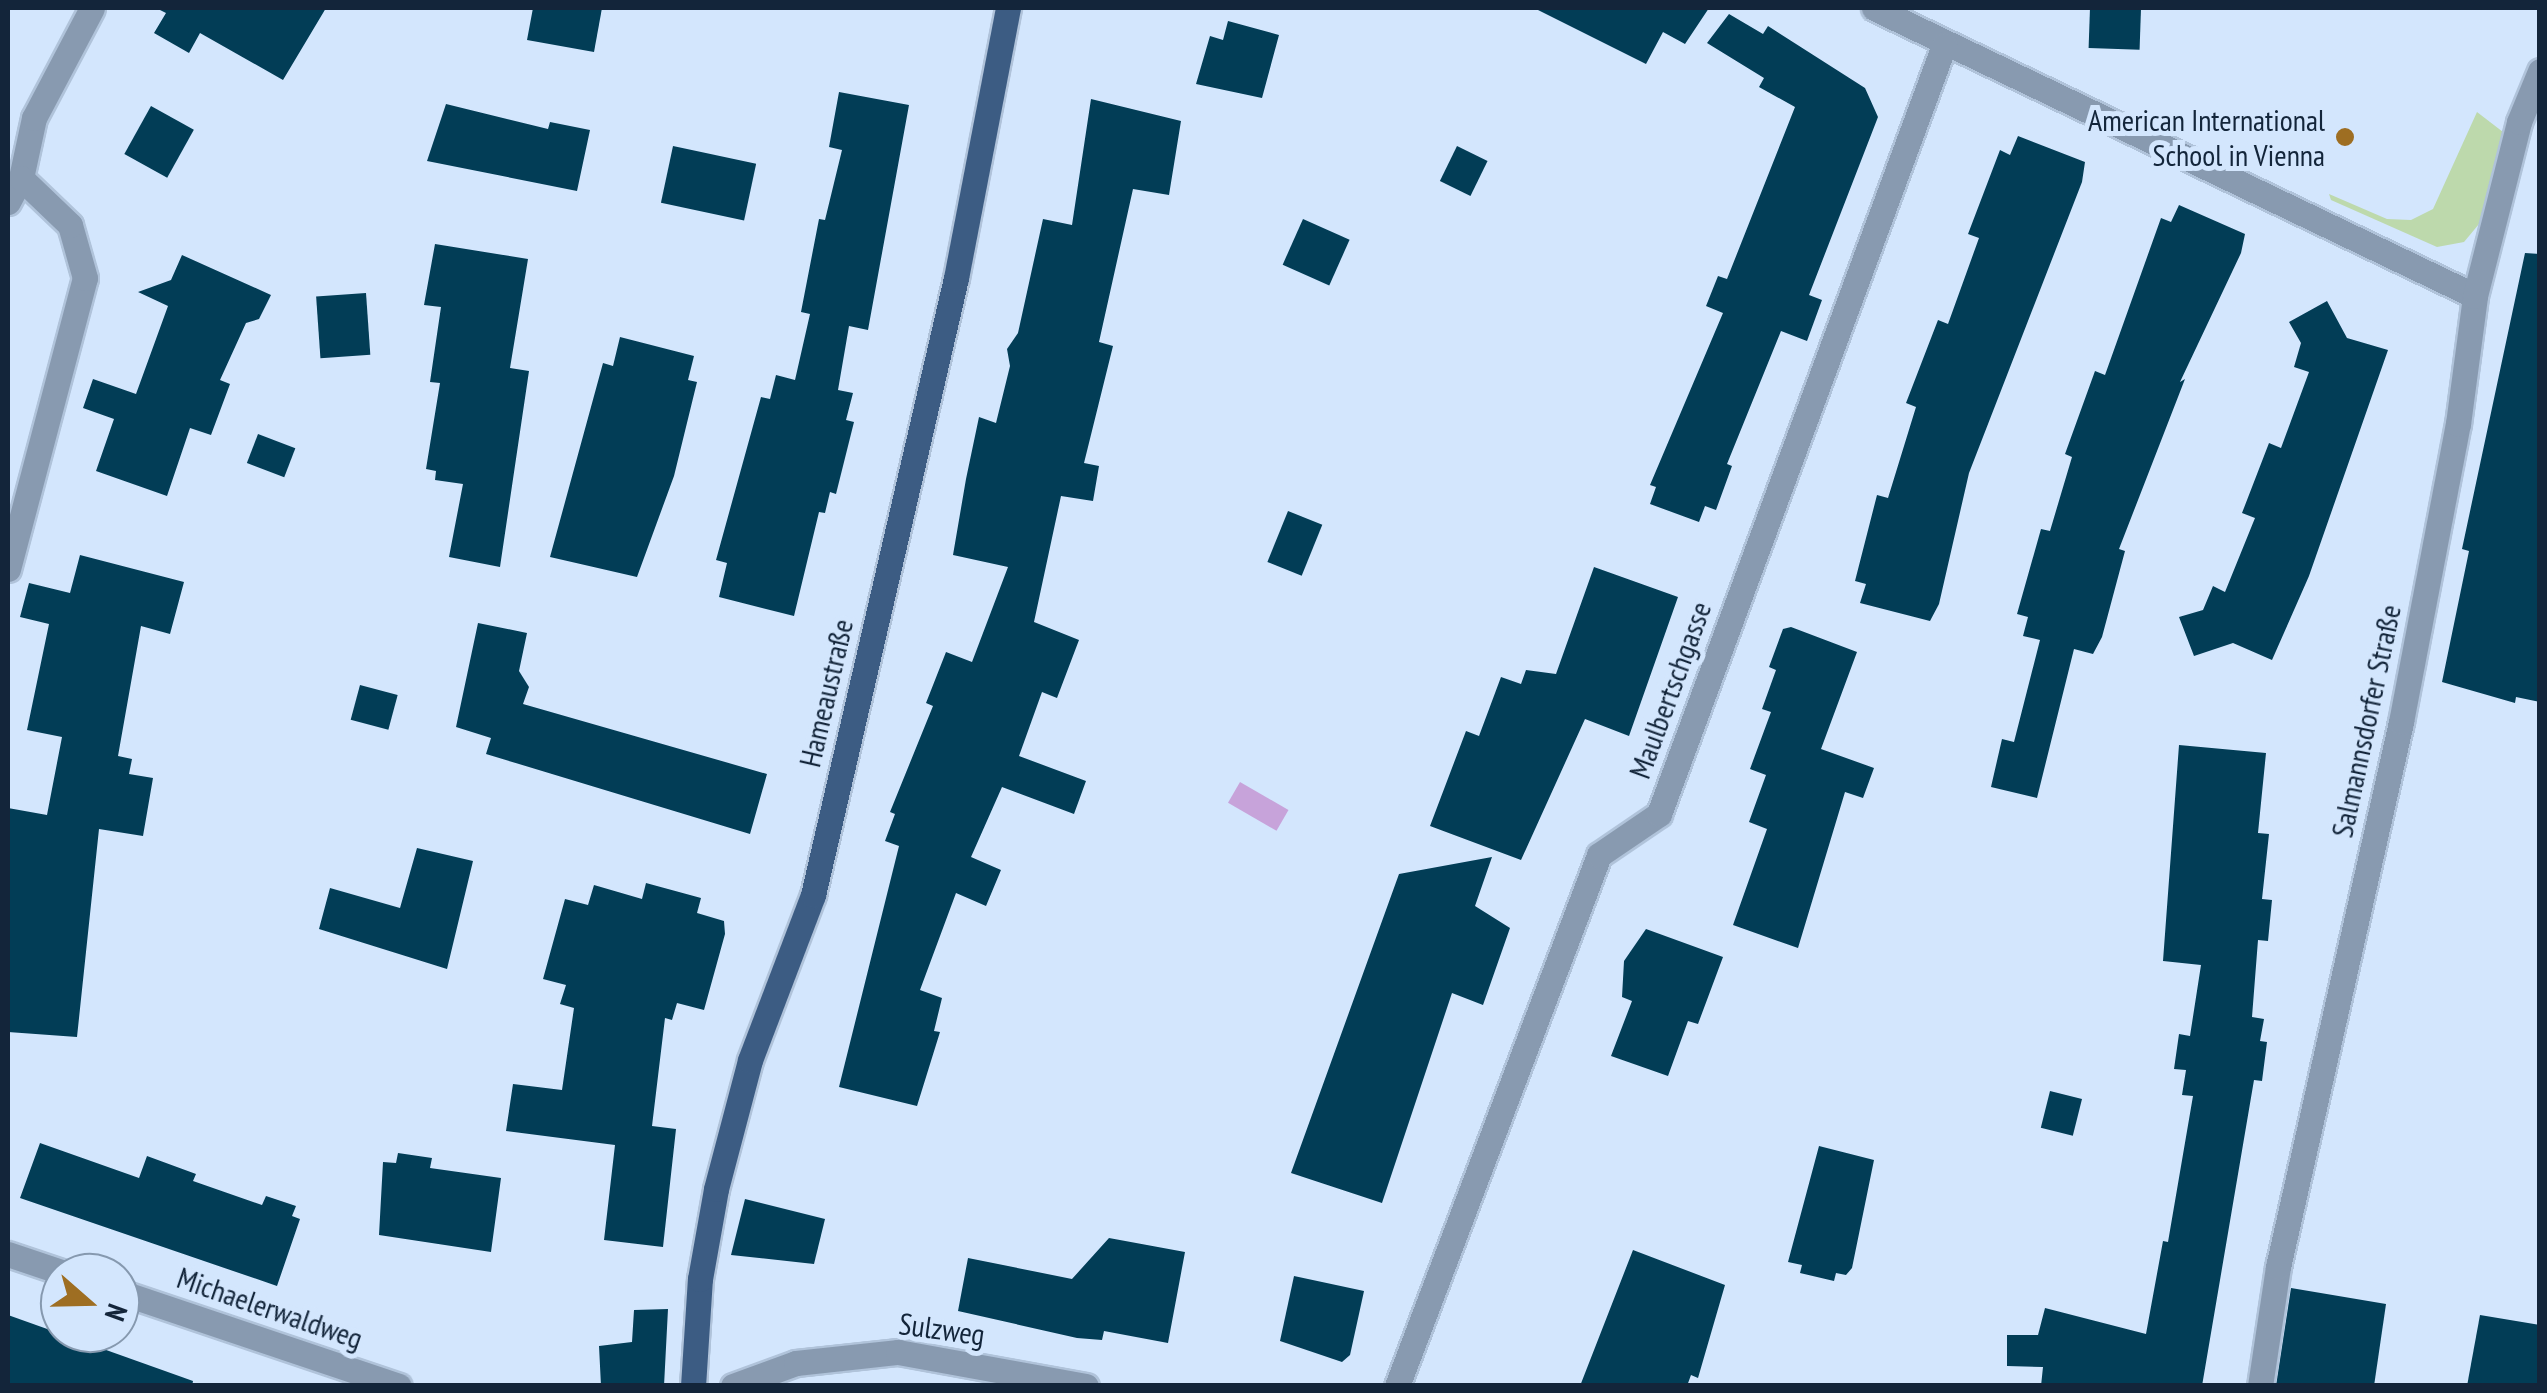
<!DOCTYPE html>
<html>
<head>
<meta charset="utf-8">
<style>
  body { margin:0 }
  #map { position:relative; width:2547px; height:1393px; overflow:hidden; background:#d3e6fd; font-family:"PT Sans Narrow",sans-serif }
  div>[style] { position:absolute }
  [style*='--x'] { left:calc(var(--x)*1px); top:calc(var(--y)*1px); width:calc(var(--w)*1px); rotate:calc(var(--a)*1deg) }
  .green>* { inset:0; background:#bdd9ac }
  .water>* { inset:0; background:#c7a3da; transform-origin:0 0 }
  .building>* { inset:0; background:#023d56; transform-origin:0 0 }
  .roads { filter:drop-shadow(2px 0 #b0c3da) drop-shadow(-2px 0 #b0c3da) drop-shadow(0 2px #b0c3da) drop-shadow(0 -2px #b0c3da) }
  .minor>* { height:25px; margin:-12.5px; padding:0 12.5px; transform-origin:12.5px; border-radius:12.5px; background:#889ab0 }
  .major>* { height:25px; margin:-12.5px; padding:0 12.5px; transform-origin:12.5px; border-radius:12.5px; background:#3c5c83 }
  .dots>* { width:28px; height:28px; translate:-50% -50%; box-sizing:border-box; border:5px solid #d3e6fd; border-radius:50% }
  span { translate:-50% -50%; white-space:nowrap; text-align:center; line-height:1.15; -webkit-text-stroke:10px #d3e6fd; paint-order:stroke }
  .poi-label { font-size:30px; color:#13253a }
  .right { translate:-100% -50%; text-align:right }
  .street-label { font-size:30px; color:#13253a }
  .frame { position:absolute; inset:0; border:10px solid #13253a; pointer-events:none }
  .north { position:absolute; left:40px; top:1253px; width:100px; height:100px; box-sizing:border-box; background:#d3e6fd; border:2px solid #8699af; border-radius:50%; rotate:110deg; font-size:28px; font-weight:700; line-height:40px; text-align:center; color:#13253a }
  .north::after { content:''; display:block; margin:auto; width:35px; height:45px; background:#9e6e22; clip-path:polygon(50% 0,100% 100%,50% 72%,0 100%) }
</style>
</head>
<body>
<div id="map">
  <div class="green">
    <div style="clip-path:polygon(2477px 112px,2503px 132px,2479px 224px,2464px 242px,2437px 247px,2331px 200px,2329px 194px,2387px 219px,2411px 220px,2433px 209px)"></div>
  </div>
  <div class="water">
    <div style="left:1240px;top:782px;width:56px;height:24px;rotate:30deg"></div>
  </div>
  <div class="building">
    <div style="clip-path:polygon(156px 8px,326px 8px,283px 80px,200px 33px,189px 53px,154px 33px,166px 13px)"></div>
    <div style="clip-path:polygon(533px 8px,602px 8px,594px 52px,527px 40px)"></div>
    <div style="clip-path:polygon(1534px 8px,1709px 8px,1685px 44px,1663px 32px,1646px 64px)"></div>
    <div style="left:2090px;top:8px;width:51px;height:40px;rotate:2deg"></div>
    <div style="clip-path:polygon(1729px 14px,1763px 34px,1768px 26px,1865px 88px,1878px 117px,1809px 295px,1822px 300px,1807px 341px,1781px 331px,1727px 464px,1732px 466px,1716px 510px,1705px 506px,1699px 522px,1650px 504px,1656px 487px,1650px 485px,1723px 313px,1706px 306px,1718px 276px,1727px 279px,1795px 107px,1759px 87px,1764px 78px,1707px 43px)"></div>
    <div style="clip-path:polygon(1228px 21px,1279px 35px,1262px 98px,1196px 84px,1210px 36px,1223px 40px)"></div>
    <div style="clip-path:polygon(839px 92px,909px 105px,868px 330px,849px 326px,838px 390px,853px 393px,846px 420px,854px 422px,836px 494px,830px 492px,825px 513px,819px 512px,794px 616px,719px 597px,727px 563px,716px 560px,761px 397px,770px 399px,776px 375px,795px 380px,810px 314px,801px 312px,819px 219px,825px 220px,842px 150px,829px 147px)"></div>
    <div style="clip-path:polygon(1091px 99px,1181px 121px,1169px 195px,1133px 189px,1099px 342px,1113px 346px,1084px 463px,1099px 466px,1093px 501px,1061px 496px,1034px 622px,1079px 640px,1057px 698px,1042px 692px,1019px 756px,1086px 781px,1074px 814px,1002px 787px,971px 857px,1001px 870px,986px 906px,956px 893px,920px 990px,942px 998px,934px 1031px,940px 1032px,917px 1106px,839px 1087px,899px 846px,885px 841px,895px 814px,890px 812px,933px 706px,926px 703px,946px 652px,972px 662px,1008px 567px,953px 555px,966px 479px,979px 417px,996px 423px,1010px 366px,1007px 349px,1018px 333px,1043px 219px,1072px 225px)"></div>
    <div style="clip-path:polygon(446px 104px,548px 129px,550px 122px,590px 130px,577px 191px,427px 161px)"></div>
    <div style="left:151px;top:106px;width:49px;height:55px;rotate:29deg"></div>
    <div style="clip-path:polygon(2018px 136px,2085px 162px,2082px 182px,1969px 473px,1939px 604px,1930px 621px,1860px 603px,1866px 584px,1855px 581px,1877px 495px,1888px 498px,1916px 407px,1906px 403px,1938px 320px,1948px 324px,1979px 238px,1968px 234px,2000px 150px,2010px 155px)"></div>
    <div style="left:673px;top:146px;width:85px;height:58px;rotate:12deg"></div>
    <div style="left:1457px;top:146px;width:34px;height:39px;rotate:26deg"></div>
    <div style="clip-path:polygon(2179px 205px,2245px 234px,2241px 253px,2180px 382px,2185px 379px,2119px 549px,2125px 551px,2102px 637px,2093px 654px,2074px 649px,2037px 798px,1991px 787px,2002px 739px,2014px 742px,2040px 640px,2023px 636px,2028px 617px,2017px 614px,2041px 529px,2050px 531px,2072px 457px,2065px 454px,2095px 371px,2105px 375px,2161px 218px,2171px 222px)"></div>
    <div style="left:1303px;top:219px;width:51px;height:50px;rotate:24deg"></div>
    <div style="clip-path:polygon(435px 244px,528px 259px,510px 368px,529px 371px,500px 567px,449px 557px,463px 484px,435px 480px,436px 471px,426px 469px,440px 383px,430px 382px,441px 307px,424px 305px)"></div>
    <div style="clip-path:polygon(2525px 253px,2540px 254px,2540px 702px,2516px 697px,2515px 703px,2442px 682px,2469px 551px,2462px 549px)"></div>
    <div style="clip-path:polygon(182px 255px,271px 295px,259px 319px,246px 323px,220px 380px,230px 384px,211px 435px,190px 428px,167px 496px,96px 471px,114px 419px,83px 408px,93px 379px,136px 394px,168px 306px,138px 292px,171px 280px)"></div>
    <div style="left:366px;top:293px;width:62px;height:50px;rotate:86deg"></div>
    <div style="clip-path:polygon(2327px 301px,2347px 338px,2388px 350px,2309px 576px,2272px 660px,2233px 643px,2194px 656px,2179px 617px,2203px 610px,2213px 586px,2225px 592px,2255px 518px,2242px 513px,2269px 443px,2281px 448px,2309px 372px,2294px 367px,2301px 343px,2289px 322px)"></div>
    <div style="clip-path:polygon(620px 337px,694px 356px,688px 380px,697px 382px,674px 476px,637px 577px,550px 557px,603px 363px,613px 366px)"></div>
    <div style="left:258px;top:434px;width:40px;height:31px;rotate:21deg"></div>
    <div style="left:1288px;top:511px;width:37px;height:55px;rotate:22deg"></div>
    <div style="clip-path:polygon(80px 555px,184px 582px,170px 634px,141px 626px,118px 756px,132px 759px,129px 774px,153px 778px,143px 836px,99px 829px,77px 1037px,8px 1032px,8px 808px,47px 815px,62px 737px,27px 730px,49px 624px,20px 617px,29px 583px,70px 593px)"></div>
    <div style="clip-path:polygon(1594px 567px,1678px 597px,1629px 736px,1585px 719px,1521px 860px,1430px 826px,1466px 731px,1479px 736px,1501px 677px,1521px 684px,1526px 670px,1556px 674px)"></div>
    <div style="clip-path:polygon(478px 623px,527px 633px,519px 671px,529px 687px,523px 704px,767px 774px,750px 834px,486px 754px,491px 738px,456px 727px)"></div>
    <div style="clip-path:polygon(1791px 627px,1857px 652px,1821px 749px,1874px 768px,1863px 798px,1845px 792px,1798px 948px,1733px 925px,1767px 829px,1749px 822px,1766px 775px,1750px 769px,1771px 712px,1762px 709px,1776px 670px,1769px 667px,1783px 629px)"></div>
    <div style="left:360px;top:685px;width:39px;height:36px;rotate:15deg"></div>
    <div style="clip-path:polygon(2179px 745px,2266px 753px,2258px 833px,2269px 834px,2262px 899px,2272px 900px,2268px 941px,2258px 940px,2252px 1017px,2264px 1019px,2260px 1041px,2267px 1042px,2262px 1081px,2254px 1080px,2202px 1386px,2041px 1386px,2043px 1367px,2007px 1366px,2007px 1335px,2038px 1335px,2045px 1308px,2146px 1334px,2163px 1241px,2168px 1242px,2193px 1096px,2182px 1095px,2186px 1070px,2174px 1069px,2179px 1034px,2190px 1036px,2201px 965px,2163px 961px)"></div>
    <div style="clip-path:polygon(417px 848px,473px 861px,447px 969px,319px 929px,330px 888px,400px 908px)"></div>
    <div style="clip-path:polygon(1492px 857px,1475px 906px,1510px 928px,1483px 1005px,1452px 993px,1382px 1203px,1291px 1173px,1399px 874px)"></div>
    <div style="clip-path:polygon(646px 883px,701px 898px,697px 913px,724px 921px,725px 934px,704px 1010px,677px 1003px,672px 1020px,665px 1018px,652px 1126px,676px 1129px,663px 1247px,604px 1240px,615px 1145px,506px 1131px,513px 1084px,562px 1090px,574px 1008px,560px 1004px,566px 985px,543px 979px,565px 899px,588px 905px,594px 885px,642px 899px)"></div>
    <div style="clip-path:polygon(1646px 929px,1723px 957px,1698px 1024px,1688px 1021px,1668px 1076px,1611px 1056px,1632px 1001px,1622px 997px,1624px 961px)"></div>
    <div style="left:2050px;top:1091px;width:33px;height:38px;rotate:14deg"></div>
    <div style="clip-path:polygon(40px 1143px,139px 1178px,147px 1156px,196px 1174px,193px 1181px,262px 1205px,266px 1196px,296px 1206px,292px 1216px,300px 1219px,277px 1286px,20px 1198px)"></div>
    <div style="clip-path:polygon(1819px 1146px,1874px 1160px,1852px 1268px,1846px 1275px,1836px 1273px,1834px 1281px,1800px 1273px,1802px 1265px,1788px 1262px)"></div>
    <div style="clip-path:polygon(398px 1153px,432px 1158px,430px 1168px,501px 1178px,491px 1252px,379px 1235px,383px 1162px,396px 1163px)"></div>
    <div style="clip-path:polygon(745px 1199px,825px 1219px,814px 1264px,731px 1255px)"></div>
    <div style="clip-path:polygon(1109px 1238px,1185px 1252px,1168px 1343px,1104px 1331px,1102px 1340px,1077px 1338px,958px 1311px,968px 1258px,1072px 1279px)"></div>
    <div style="clip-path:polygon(1633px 1250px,1725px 1285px,1698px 1378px,1691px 1375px,1687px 1386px,1580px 1386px)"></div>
    <div style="clip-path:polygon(1294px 1276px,1364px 1291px,1350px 1355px,1342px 1362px,1280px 1341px)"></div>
    <div style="clip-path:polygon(2291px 1288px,2386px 1304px,2374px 1386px,2276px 1386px)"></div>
    <div style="clip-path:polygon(668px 1309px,664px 1386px,601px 1386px,599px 1346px,632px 1342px,634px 1310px)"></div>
    <div style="clip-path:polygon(8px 1315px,193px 1381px,192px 1386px,8px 1386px)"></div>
    <div style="clip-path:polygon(2480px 1315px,2540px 1325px,2540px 1386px,2467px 1386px)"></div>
  </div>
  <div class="roads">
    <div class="minor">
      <div style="--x:1874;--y:8;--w:666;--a:25.6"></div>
      <div style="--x:8;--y:202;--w:27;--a:-62"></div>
      <div style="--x:21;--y:178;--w:61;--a:-77.8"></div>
      <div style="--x:34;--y:118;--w:124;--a:-62.2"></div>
      <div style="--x:8;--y:569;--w:301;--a:-75.2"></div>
      <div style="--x:85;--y:278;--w:55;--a:-105.8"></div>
      <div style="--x:70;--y:225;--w:68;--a:-136.2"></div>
      <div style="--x:8;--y:1254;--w:59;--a:18.7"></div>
      <div style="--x:120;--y:1292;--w:294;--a:18.6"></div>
      <div style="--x:733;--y:1386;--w:67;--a:-20.1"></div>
      <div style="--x:796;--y:1363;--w:103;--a:-6.2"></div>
      <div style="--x:898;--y:1352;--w:191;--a:10.3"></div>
      <div style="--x:1397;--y:1386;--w:568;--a:-69.17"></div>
      <div style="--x:1599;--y:855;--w:73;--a:-34.3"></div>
      <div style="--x:1659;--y:814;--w:820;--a:-69.66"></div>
      <div style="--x:2260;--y:1386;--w:120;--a:-81.4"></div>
      <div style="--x:2278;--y:1267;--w:559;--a:-77.28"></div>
      <div style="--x:2401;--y:722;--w:303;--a:-79.2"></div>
      <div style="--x:2458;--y:424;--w:129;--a:-82.4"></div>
      <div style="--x:2475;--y:296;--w:179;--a:-75.8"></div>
      <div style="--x:2519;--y:122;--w:55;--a:-67.6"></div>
    </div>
    <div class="major">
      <div style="--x:693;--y:1386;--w:107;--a:-86.3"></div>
      <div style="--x:700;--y:1279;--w:91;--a:-79.9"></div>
      <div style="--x:716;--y:1189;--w:133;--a:-75.2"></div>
      <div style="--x:750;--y:1060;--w:177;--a:-69.1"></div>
      <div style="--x:813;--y:895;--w:633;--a:-76.95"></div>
      <div style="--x:956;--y:278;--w:275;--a:-79.1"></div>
    </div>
  </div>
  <div class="dots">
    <div style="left:2345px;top:137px;background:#9e6e22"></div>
  </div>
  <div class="poi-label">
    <span class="right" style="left:2325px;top:137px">American International<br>School in Vienna</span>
  </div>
  <div class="street-label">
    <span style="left:1670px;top:690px;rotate:-70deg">Maulbertschgasse</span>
    <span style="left:826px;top:693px;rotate:-77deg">Hameaustraße</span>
    <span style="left:2366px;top:721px;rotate:-78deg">Salmannsdorfer Straße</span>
    <span style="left:270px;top:1308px;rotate:19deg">Michaelerwaldweg</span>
    <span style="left:942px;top:1329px;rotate:8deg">Sulzweg</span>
  </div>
  <div class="frame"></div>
  <div class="north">N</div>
</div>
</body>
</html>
